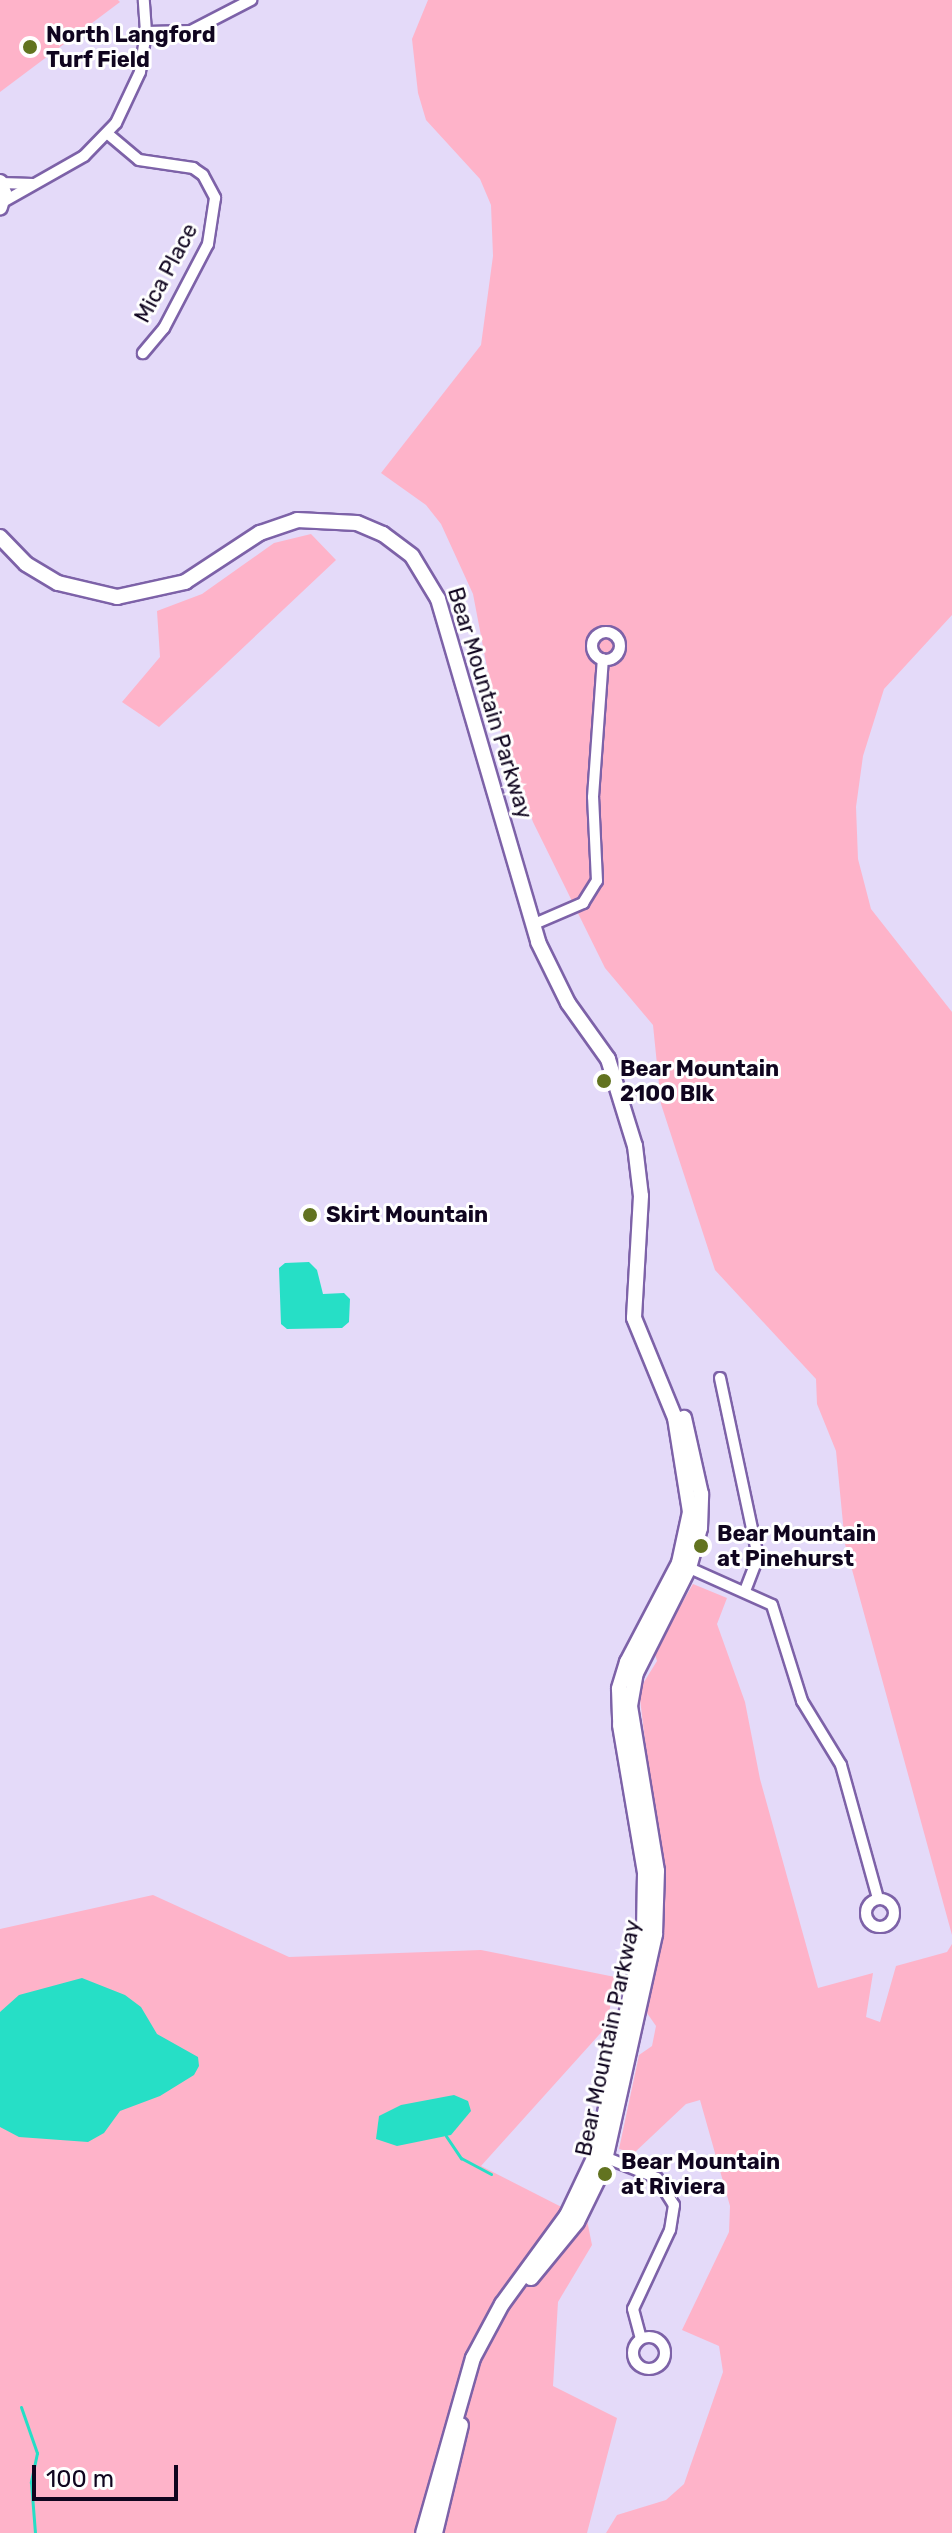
<!DOCTYPE html>
<html>
<head>
<meta charset="utf-8">
<style>
  body { margin:0 }
  #map { position:relative; width:952px; height:2533px; overflow:hidden; background:#e4daf9; font-family:Rubik,sans-serif }
  div>[style] { position:absolute }
  [style*='--x'] { left:calc(var(--x)*1px); top:calc(var(--y)*1px); width:calc(var(--w)*1px); rotate:calc(var(--a)*1deg) }
  .green>* { inset:0; background:#feb3c9 }
  .water>* { inset:0; background:#26dfc6 }
  .stream>* { height:3px; margin:-1.5px; padding:0 1.5px; transform-origin:1.5px; border-radius:1.5px; background:#26dfc6 }
  .roads { filter:drop-shadow(2px 0 #7d62a8) drop-shadow(-2px 0 #7d62a8) drop-shadow(0 2px #7d62a8) drop-shadow(0 -2px #7d62a8) }
  .street>* { height:10px; margin:-5px; padding:0 5px; transform-origin:5px; border-radius:5px; background:#fff }
  .street>.ring { margin:-5px; padding:0; box-sizing:content-box; background:none; border:10px solid #fff; border-radius:50% }
  .secondary>* { height:14px; margin:-7px; padding:0 7px; transform-origin:7px; border-radius:7px; background:#fff }
  .dots>* { width:22px; height:22px; translate:-50% -50%; box-sizing:border-box; border:4px solid #fff; border-radius:50% }
  span { translate:-50% -50%; white-space:nowrap; text-align:center; line-height:1.15; -webkit-text-stroke:6px #fff; paint-order:stroke }
  .poi-label { font-size:22px; color:#10051f; font-weight:700 }
  .left { translate:0 -50%; text-align:left }
  .street-label { font-size:22px; color:#10051f }
  .scale { position:absolute; left:32px; top:2465px; width:146px; height:36px; box-sizing:border-box; border:4px solid #10051f; border-top:0; padding-left:10px; font-size:24px; line-height:28px; white-space:nowrap; color:#10051f; -webkit-text-stroke:6px #fff; paint-order:stroke }
</style>
</head>
<body>
<div id="map">
  <div class="green">
    <div style="clip-path:polygon(0 0,118px 0,120px 2px,0 92px)"></div>
    <div style="clip-path:polygon(428px 0,952px 0,952px 615px,884px 689px,863px 756px,856px 807px,858px 859px,871px 909px,952px 1012px,952px 1935px,845px 1544px,836px 1451px,817px 1404px,816px 1379px,715px 1270px,661px 1104px,653px 1025px,605px 968px,533px 822px,497px 720px,473px 594px,441px 524px,426px 505px,381px 473px,481px 345px,493px 256px,491px 205px,480px 179px,426px 120px,418px 93px,412px 39px)"></div>
    <div style="clip-path:polygon(311px 534px,336px 560px,159px 727px,122px 702px,160px 657px,157px 611px,202px 594px,274px 543px)"></div>
    <div style="clip-path:polygon(693px 1584px,727px 1598px,717px 1624px,745px 1702px,760px 1779px,818px 1988px,873px 1973px,866px 2017px,880px 2022px,896px 1966px,947px 1952px,952px 1944px,952px 2533px,606px 2533px,617px 2515px,666px 2500px,684px 2484px,723px 2372px,719px 2346px,682px 2330px,729px 2232px,730px 2206px,700px 2100px,686px 2104px,634px 2153px,619px 2149px,639px 2055px,652px 2046px,656px 2026px,647px 2013px,665px 1912px,639px 1690px,657px 1661px,654px 1651px)"></div>
    <div style="clip-path:polygon(153px 1895px,289px 1957px,481px 1950px,615px 1977px,607px 2026px,481px 2166px,587px 2220px,592px 2245px,558px 2302px,553px 2386px,617px 2418px,587px 2533px,0 2533px,0 1929px)"></div>
  </div>
  <div class="water">
    <div style="clip-path:polygon(309px 1262px,317px 1270px,323px 1294px,344px 1293px,350px 1299px,349px 1322px,342px 1328px,287px 1329px,281px 1324px,279px 1268px,285px 1263px)"></div>
    <div style="clip-path:polygon(82px 1978px,125px 1995px,141px 2007px,157px 2034px,198px 2057px,199px 2066px,194px 2075px,160px 2096px,120px 2111px,104px 2133px,88px 2142px,19px 2137px,0 2127px,0 2012px,19px 1995px)"></div>
    <div style="clip-path:polygon(454px 2095px,468px 2101px,471px 2111px,451px 2135px,397px 2146px,376px 2139px,379px 2116px,401px 2105px)"></div>
  </div>
  <div class="stream">
    <div style="--x:446;--y:2136;--w:27;--a:56"></div>
    <div style="--x:461;--y:2158;--w:34;--a:28"></div>
    <div style="--x:21;--y:2407;--w:49;--a:70.8"></div>
    <div style="--x:37;--y:2453;--w:30;--a:102"></div>
    <div style="--x:31;--y:2482;--w:51;--a:85.5"></div>
  </div>
  <div class="roads">
    <div class="street">
      <div style="--x:146;--y:32;--w:45;--a:-1.3"></div>
      <div style="--x:191;--y:31;--w:68;--a:-27.3"></div>
      <div style="--x:108;--y:134;--w:40;--a:40"></div>
      <div style="--x:139;--y:160;--w:55;--a:8.4"></div>
      <div style="--x:193;--y:168;--w:12;--a:35"></div>
      <div style="--x:203;--y:175;--w:26;--a:62"></div>
      <div style="--x:215;--y:198;--w:47;--a:98.7"></div>
      <div style="--x:208;--y:244;--w:95;--a:117.6"></div>
      <div style="--x:164;--y:328;--w:33;--a:130"></div>
      <div style="--x:1;--y:183;--w:32;--a:2"></div>
      <div style="--x:3;--y:202;--w:93;--a:-29.6"></div>
      <div style="--x:84;--y:156;--w:46;--a:-45.9"></div>
      <div style="--x:116;--y:123;--w:56;--a:-64.8"></div>
      <div style="--x:140;--y:72;--w:40;--a:-81.5"></div>
      <div style="--x:146;--y:32;--w:32;--a:-94"></div>
      <div class="ring" style="left:592px;top:632px;width:18px;height:18px"></div>
      <div style="--x:532;--y:925;--w:56;--a:-23.3"></div>
      <div style="--x:583;--y:903;--w:26;--a:-58"></div>
      <div style="--x:597;--y:881;--w:84;--a:-92.7"></div>
      <div style="--x:593;--y:797;--w:138;--a:-85.9"></div>
      <div style="--x:720;--y:1378;--w:183;--a:78"></div>
      <div style="--x:758;--y:1557;--w:36;--a:111"></div>
      <div style="--x:685;--y:1566;--w:95;--a:24.1"></div>
      <div style="--x:772;--y:1605;--w:101;--a:72.6"></div>
      <div style="--x:802;--y:1701;--w:75;--a:58.6"></div>
      <div style="--x:841;--y:1765;--w:138;--a:74.5"></div>
      <div class="ring" style="left:866px;top:1899px;width:18px;height:18px"></div>
      <div style="--x:602;--y:2156;--w:59;--a:21.8"></div>
      <div style="--x:657;--y:2178;--w:32;--a:58"></div>
      <div style="--x:674;--y:2205;--w:25;--a:99"></div>
      <div style="--x:670;--y:2230;--w:87;--a:115.1"></div>
      <div style="--x:633;--y:2309;--w:30;--a:75"></div>
      <div class="ring" style="left:633px;top:2337px;width:22px;height:22px"></div>
    </div>
    <div class="secondary">
      <div style="--x:0;--y:182;--w:12;--a:70"></div>
      <div style="--x:4;--y:193;--w:15;--a:106"></div>
      <div style="--x:0;--y:537;--w:37;--a:46"></div>
      <div style="--x:26;--y:564;--w:37;--a:31"></div>
      <div style="--x:58;--y:583;--w:61;--a:13.3"></div>
      <div style="--x:117;--y:597;--w:70;--a:-12.4"></div>
      <div style="--x:185;--y:582;--w:90;--a:-33.2"></div>
      <div style="--x:260;--y:533;--w:39;--a:-19"></div>
      <div style="--x:297;--y:520;--w:60;--a:2.9"></div>
      <div style="--x:357;--y:523;--w:28;--a:23"></div>
      <div style="--x:383;--y:534;--w:36;--a:37"></div>
      <div style="--x:412;--y:556;--w:50;--a:58.8"></div>
      <div style="--x:438;--y:599;--w:357;--a:73.7"></div>
      <div style="--x:538;--y:942;--w:68;--a:63.8"></div>
      <div style="--x:568;--y:1003;--w:69;--a:54.5"></div>
      <div style="--x:608;--y:1059;--w:91;--a:72.8"></div>
      <div style="--x:635;--y:1146;--w:50;--a:83.2"></div>
      <div style="--x:641;--y:1196;--w:122;--a:93.3"></div>
      <div style="--x:634;--y:1318;--w:108;--a:67.7"></div>
      <div style="--x:675;--y:1418;--w:95;--a:80.9"></div>
      <div style="--x:690;--y:1512;--w:52;--a:102.2"></div>
      <div style="--x:679;--y:1563;--w:112;--a:117.7"></div>
      <div style="--x:627;--y:1662;--w:28;--a:107"></div>
      <div style="--x:619;--y:1689;--w:36;--a:88"></div>
      <div style="--x:620;--y:1725;--w:150;--a:80.4"></div>
      <div style="--x:645;--y:1873;--w:59;--a:91"></div>
      <div style="--x:644;--y:1932;--w:227;--a:102.2"></div>
      <div style="--x:596;--y:2154;--w:68;--a:115.4"></div>
      <div style="--x:567;--y:2215;--w:110;--a:126.1"></div>
      <div style="--x:502;--y:2304;--w:61;--a:118.2"></div>
      <div style="--x:473;--y:2358;--w:182;--a:105.9"></div>
      <div style="--x:531;--y:2278;--w:72;--a:-50.6"></div>
      <div style="--x:577;--y:2222;--w:59;--a:-63.9"></div>
      <div style="--x:603;--y:2169;--w:241;--a:-77.5"></div>
      <div style="--x:655;--y:1934;--w:63;--a:-88.2"></div>
      <div style="--x:657;--y:1871;--w:167;--a:-99.3"></div>
      <div style="--x:630;--y:1706;--w:34;--a:-80"></div>
      <div style="--x:636;--y:1673;--w:118;--a:-63.2"></div>
      <div style="--x:689;--y:1568;--w:41;--a:-74.6"></div>
      <div style="--x:700;--y:1528;--w:34;--a:-88"></div>
      <div style="--x:701;--y:1494;--w:78;--a:-102.6"></div>
      <div style="--x:435;--y:2533;--w:111;--a:-76.5"></div>
    </div>
  </div>
  <div class="dots">
    <div style="left:30px;top:47px;background:#627320"></div>
    <div style="left:604px;top:1081px;background:#627320"></div>
    <div style="left:310px;top:1215px;background:#627320"></div>
    <div style="left:701px;top:1546px;background:#627320"></div>
    <div style="left:605px;top:2174px;background:#627320"></div>
  </div>
  <div class="poi-label">
    <span class="left" style="left:46px;top:47px">North Langford<br>Turf Field</span>
    <span class="left" style="left:620px;top:1081px">Bear Mountain<br>2100 Blk</span>
    <span class="left" style="left:326px;top:1215px">Skirt Mountain</span>
    <span class="left" style="left:717px;top:1546px">Bear Mountain<br>at Pinehurst</span>
    <span class="left" style="left:621px;top:2174px">Bear Mountain<br>at Riviera</span>
  </div>
  <div class="street-label">
    <span style="left:166px;top:273px;rotate:-62deg">Mica Place</span>
    <span style="left:490px;top:703px;rotate:73deg">Bear Mountain Parkway</span>
    <span style="left:608px;top:2038px;rotate:-78deg">Bear Mountain Parkway</span>
  </div>
  <div class="scale">100 m</div>
</div>
</body>
</html>
